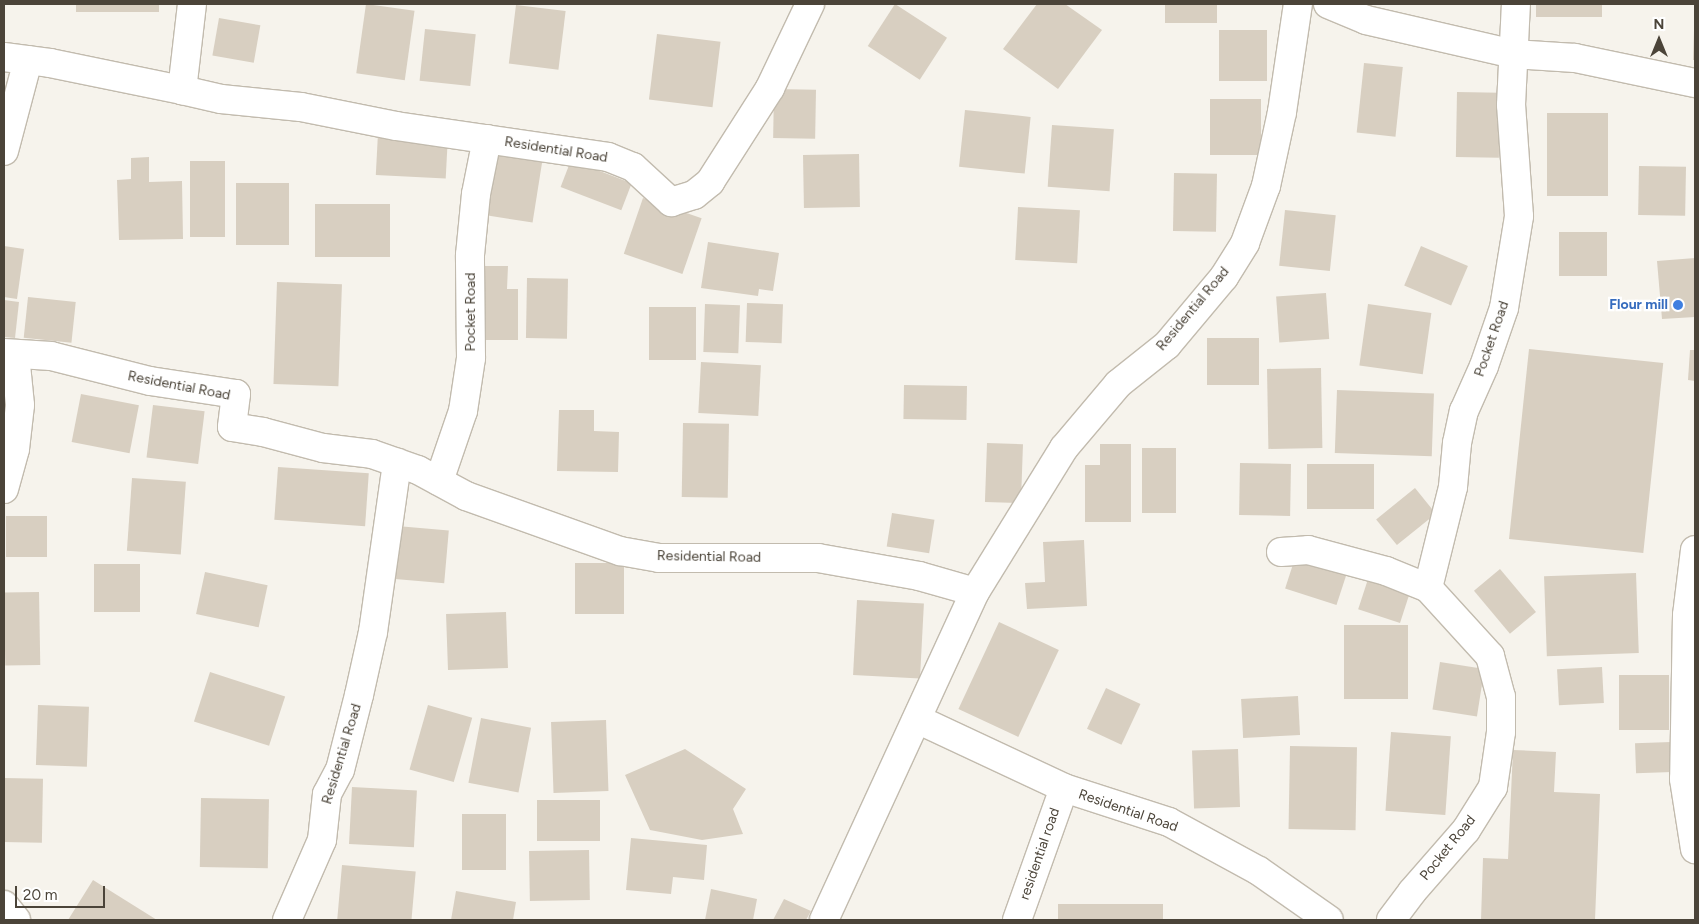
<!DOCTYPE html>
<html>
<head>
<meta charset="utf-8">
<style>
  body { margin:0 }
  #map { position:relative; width:1699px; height:924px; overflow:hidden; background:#f6f3ec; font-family:Figtree,sans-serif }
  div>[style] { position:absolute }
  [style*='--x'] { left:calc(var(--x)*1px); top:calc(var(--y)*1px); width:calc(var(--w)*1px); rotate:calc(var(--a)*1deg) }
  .building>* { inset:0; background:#d8cfc1; transform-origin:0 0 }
  .roads { filter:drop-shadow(1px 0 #c2bbae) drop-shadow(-1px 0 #c2bbae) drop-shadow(0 1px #c2bbae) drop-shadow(0 -1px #c2bbae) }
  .minor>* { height:28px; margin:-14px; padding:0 14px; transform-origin:14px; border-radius:14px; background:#fff }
  .dots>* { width:14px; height:14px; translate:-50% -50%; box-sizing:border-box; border:2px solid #fff; border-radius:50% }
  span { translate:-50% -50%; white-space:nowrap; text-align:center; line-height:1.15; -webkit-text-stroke:4.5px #fff; paint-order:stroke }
  .street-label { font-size:14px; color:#4b4439 }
  .shop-label { font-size:14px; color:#366cbe; font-weight:700 }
  .right { translate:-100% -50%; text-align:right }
  .frame { position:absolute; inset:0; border:5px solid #4b4439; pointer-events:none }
  .north { position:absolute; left:1634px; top:15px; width:50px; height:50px; -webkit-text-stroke:4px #fff; paint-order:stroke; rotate:0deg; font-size:14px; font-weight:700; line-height:20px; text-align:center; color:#4b4439 }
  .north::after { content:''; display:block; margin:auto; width:18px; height:22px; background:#4b4439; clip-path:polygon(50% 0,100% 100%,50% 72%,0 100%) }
  .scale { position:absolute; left:15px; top:886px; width:90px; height:22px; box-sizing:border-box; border:2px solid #4b4439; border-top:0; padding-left:6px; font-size:15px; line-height:18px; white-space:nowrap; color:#4b4439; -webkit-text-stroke:4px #fff; paint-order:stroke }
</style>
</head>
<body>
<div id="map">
  <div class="building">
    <div style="left:76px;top:4px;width:83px;height:8px"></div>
    <div style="left:366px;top:4px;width:49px;height:70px;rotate:8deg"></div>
    <div style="left:895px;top:4px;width:62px;height:50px;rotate:33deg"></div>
    <div style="clip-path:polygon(1037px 4px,1065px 4px,1102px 30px,1058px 89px,1003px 49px)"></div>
    <div style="left:1165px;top:4px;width:52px;height:19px"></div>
    <div style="left:1536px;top:4px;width:66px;height:13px"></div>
    <div style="left:516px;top:5px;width:50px;height:59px;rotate:7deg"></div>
    <div style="left:219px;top:18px;width:42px;height:38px;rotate:10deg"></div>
    <div style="left:425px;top:29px;width:51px;height:52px;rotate:6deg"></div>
    <div style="left:1219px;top:30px;width:48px;height:51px"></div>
    <div style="clip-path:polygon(1694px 31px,1695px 31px,1695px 60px,1693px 60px)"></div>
    <div style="left:657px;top:34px;width:64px;height:66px;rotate:7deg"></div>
    <div style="left:1364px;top:63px;width:39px;height:70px;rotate:6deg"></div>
    <div style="left:774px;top:89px;width:42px;height:49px;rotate:1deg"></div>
    <div style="left:1457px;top:92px;width:43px;height:65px;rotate:1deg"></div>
    <div style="left:1210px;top:99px;width:51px;height:56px"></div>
    <div style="left:965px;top:110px;width:66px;height:57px;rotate:6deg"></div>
    <div style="left:1547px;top:113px;width:61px;height:83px"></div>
    <div style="left:1052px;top:125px;width:62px;height:62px;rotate:4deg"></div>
    <div style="left:378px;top:133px;width:70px;height:42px;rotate:3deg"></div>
    <div style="left:496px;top:153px;width:47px;height:63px;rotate:9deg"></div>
    <div style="left:859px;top:154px;width:53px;height:56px;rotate:89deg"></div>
    <div style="clip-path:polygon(149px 157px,149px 182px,182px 181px,183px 239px,119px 240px,117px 180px,131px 179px,131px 158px)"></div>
    <div style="left:571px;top:160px;width:65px;height:29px;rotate:21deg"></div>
    <div style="left:190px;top:161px;width:35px;height:76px"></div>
    <div style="left:1639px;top:166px;width:47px;height:49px;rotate:1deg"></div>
    <div style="left:1174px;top:173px;width:43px;height:58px;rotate:1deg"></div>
    <div style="left:289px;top:183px;width:62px;height:53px;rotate:90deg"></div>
    <div style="left:643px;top:198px;width:62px;height:59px;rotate:19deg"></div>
    <div style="left:390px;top:204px;width:53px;height:75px;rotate:90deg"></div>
    <div style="left:1018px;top:207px;width:62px;height:53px;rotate:3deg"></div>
    <div style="left:1285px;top:210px;width:51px;height:56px;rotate:6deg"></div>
    <div style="left:1607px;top:232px;width:44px;height:48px;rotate:90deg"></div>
    <div style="clip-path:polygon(708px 242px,779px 253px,773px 291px,759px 289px,758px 296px,701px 288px)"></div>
    <div style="clip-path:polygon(4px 246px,24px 249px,17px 299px,4px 297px)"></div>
    <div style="left:1421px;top:246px;width:51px;height:43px;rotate:23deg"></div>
    <div style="clip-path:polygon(1695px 258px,1695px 317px,1662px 319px,1657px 261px)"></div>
    <div style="clip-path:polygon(481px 266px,508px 266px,507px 289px,518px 289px,518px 340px,479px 340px)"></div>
    <div style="left:527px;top:278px;width:41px;height:60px;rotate:1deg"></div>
    <div style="left:277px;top:282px;width:65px;height:102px;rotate:2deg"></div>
    <div style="left:1326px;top:293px;width:46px;height:50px;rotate:86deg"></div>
    <div style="left:28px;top:297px;width:48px;height:41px;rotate:6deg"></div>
    <div style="clip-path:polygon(4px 300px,19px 302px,15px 338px,4px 337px)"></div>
    <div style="left:747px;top:303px;width:36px;height:39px;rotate:2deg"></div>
    <div style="left:705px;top:304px;width:35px;height:48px;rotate:2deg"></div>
    <div style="left:1368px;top:304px;width:64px;height:62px;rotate:8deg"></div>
    <div style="left:649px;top:307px;width:47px;height:53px"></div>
    <div style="left:1259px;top:338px;width:47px;height:52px;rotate:90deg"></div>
    <div style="left:1529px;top:349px;width:135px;height:191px;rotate:6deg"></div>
    <div style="clip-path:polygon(1690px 350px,1695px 350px,1695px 381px,1688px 380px)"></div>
    <div style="left:701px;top:362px;width:60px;height:51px;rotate:3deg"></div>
    <div style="left:1321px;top:368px;width:80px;height:54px;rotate:89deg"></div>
    <div style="left:904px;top:385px;width:63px;height:34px;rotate:1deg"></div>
    <div style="left:1337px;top:390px;width:97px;height:63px;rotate:2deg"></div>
    <div style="left:81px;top:394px;width:59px;height:49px;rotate:11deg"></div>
    <div style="left:153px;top:405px;width:52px;height:53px;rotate:7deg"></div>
    <div style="clip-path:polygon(559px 410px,594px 410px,594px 431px,619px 432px,618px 472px,557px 471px)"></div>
    <div style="left:683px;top:423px;width:46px;height:74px;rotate:1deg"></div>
    <div style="left:987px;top:443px;width:36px;height:59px;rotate:2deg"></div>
    <div style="clip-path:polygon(1100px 444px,1131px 444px,1131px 522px,1085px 522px,1085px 465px,1100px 465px)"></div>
    <div style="left:1142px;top:448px;width:34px;height:65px"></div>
    <div style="left:1240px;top:463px;width:51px;height:52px;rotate:1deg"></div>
    <div style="left:1307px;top:464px;width:67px;height:45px"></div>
    <div style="left:278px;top:467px;width:91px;height:53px;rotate:4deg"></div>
    <div style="left:132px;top:478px;width:54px;height:73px;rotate:4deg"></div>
    <div style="left:1415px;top:488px;width:33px;height:50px;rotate:51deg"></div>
    <div style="left:892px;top:513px;width:43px;height:34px;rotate:9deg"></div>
    <div style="left:6px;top:516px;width:41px;height:41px"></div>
    <div style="left:397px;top:526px;width:52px;height:53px;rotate:5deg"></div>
    <div style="clip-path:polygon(1084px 540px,1087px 606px,1027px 609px,1025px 583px,1045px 582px,1043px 542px)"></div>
    <div style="left:1295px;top:558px;width:54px;height:32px;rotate:18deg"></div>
    <div style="left:575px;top:563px;width:49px;height:51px"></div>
    <div style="left:94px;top:564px;width:46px;height:48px"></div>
    <div style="left:1500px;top:569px;width:56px;height:34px;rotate:50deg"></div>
    <div style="left:205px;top:572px;width:64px;height:43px;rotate:12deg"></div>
    <div style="left:1636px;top:573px;width:80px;height:92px;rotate:88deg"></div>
    <div style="left:1369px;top:576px;width:44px;height:35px;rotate:18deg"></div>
    <div style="left:39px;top:592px;width:73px;height:35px;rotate:89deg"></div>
    <div style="left:857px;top:600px;width:67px;height:75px;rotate:3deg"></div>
    <div style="left:506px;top:612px;width:56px;height:60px;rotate:88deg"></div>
    <div style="left:999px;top:622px;width:66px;height:96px;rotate:25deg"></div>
    <div style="left:1344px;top:625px;width:64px;height:74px"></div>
    <div style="left:1440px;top:662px;width:45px;height:48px;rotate:9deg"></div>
    <div style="left:1602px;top:667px;width:36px;height:45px;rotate:87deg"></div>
    <div style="left:210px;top:672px;width:79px;height:52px;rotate:18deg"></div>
    <div style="left:1619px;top:675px;width:50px;height:55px"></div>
    <div style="left:1106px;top:688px;width:38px;height:45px;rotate:25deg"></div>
    <div style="left:1298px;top:696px;width:39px;height:57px;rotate:87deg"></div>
    <div style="left:38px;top:705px;width:51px;height:60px;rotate:2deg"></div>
    <div style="left:428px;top:705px;width:46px;height:67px;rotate:16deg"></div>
    <div style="left:481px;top:718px;width:51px;height:66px;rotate:11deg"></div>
    <div style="left:606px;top:720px;width:71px;height:55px;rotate:88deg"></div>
    <div style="left:1391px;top:732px;width:60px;height:79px;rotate:4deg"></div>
    <div style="left:1671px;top:742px;width:30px;height:36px;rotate:88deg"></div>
    <div style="left:1290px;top:746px;width:67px;height:83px;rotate:1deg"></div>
    <div style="clip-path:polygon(685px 749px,746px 789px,733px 809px,743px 834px,702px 840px,650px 830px,625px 775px)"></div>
    <div style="left:1238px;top:749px;width:58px;height:46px;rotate:88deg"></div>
    <div style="clip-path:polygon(1513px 750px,1556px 752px,1554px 792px,1600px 794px,1595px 920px,1481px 920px,1483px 858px,1508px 859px)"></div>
    <div style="left:4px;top:778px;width:39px;height:64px;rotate:1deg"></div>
    <div style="left:352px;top:787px;width:65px;height:57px;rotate:3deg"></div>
    <div style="left:201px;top:798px;width:68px;height:69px;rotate:1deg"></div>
    <div style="left:600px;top:800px;width:41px;height:63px;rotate:90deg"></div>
    <div style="left:462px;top:814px;width:44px;height:56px"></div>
    <div style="clip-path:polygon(631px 838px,707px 845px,704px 880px,673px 877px,671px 894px,626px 890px)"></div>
    <div style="left:589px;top:850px;width:50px;height:60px;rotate:89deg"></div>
    <div style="left:342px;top:865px;width:74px;height:55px;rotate:5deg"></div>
    <div style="clip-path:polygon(93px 880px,157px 920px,68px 920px)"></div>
    <div style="clip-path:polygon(711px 889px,757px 899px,753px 920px,705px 920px)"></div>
    <div style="clip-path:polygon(456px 891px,516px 902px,513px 920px,451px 920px)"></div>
    <div style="clip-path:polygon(784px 899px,811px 911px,806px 920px,773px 920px)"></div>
    <div style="left:1058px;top:904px;width:105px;height:16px"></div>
  </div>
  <div class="roads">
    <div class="minor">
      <div style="--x:192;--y:4;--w:87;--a:96.6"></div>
      <div style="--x:182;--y:90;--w:40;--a:13"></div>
      <div style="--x:221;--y:99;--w:80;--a:5.7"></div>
      <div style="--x:301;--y:107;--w:97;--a:11.3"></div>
      <div style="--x:396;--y:126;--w:214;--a:8.3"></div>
      <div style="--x:608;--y:157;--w:27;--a:22"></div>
      <div style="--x:633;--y:167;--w:52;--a:42.6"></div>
      <div style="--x:671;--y:202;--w:24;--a:-17"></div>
      <div style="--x:694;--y:195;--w:21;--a:-39"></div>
      <div style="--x:710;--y:182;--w:112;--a:-57.4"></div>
      <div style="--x:770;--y:88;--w:93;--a:-64.5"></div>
      <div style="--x:1328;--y:4;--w:41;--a:22.8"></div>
      <div style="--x:1366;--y:20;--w:151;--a:13"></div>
      <div style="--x:1513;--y:54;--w:62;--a:3.7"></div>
      <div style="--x:1575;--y:58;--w:123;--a:11.8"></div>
      <div style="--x:4;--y:57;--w:46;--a:7.4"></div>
      <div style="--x:50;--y:63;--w:135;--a:11.6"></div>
      <div style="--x:4;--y:151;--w:94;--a:-75.2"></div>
      <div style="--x:4;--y:353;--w:47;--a:3.7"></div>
      <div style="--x:51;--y:356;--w:102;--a:14.2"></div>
      <div style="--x:150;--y:381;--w:87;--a:8.6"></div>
      <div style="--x:236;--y:394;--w:33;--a:97"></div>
      <div style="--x:232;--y:427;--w:31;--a:9"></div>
      <div style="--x:263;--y:432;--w:62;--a:14.9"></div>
      <div style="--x:323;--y:448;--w:49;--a:7"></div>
      <div style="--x:372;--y:454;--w:49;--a:19.2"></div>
      <div style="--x:418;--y:470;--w:55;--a:28.4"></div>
      <div style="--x:466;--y:496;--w:164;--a:19.7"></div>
      <div style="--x:620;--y:551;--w:40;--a:10"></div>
      <div style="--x:659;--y:558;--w:159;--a:0"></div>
      <div style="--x:818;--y:558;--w:103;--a:10.1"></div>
      <div style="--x:919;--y:576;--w:58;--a:15.9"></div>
      <div style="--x:975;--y:592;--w:169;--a:-58.3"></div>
      <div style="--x:1064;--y:448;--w:84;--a:-49.8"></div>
      <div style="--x:1118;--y:384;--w:63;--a:-38.5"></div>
      <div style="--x:1167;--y:345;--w:89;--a:-50"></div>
      <div style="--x:1224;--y:277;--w:40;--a:-58"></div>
      <div style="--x:1245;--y:243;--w:61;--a:-69.8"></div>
      <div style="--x:1266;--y:186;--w:76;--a:-77.8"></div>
      <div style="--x:1282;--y:112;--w:109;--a:-81.6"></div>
      <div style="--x:439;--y:481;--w:74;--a:-71.1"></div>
      <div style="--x:463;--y:411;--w:54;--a:-81.4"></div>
      <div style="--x:471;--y:358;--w:103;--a:-90.6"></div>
      <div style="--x:470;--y:255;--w:61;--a:-84.4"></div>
      <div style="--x:476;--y:194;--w:56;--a:-78.7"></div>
      <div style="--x:4;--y:489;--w:41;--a:-74.6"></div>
      <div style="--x:15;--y:449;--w:44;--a:-83.5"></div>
      <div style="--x:20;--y:405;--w:50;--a:-95.7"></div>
      <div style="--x:1695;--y:550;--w:65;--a:97"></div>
      <div style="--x:1687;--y:615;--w:164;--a:91"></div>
      <div style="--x:1684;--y:779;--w:71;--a:81.1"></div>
      <div style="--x:1281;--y:552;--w:27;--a:-4"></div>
      <div style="--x:1308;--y:550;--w:81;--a:15.1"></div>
      <div style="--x:1386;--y:571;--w:45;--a:22"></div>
      <div style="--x:1428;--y:588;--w:92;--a:47.6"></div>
      <div style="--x:1490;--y:656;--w:42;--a:75"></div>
      <div style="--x:1501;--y:697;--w:35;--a:90"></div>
      <div style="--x:1501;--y:732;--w:56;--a:98.3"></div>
      <div style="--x:1493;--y:787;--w:51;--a:122.1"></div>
      <div style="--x:1466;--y:830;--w:82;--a:131.1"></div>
      <div style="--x:1412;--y:892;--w:35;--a:127"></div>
      <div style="--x:1428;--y:588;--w:104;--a:-76.1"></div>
      <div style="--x:1453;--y:487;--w:44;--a:-84.8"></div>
      <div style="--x:1457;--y:443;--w:33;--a:-78"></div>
      <div style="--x:1464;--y:411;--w:49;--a:-66"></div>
      <div style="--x:1484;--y:366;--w:61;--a:-71"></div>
      <div style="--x:1504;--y:308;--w:93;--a:-80.7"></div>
      <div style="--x:1519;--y:216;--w:111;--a:-94.1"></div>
      <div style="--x:1511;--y:105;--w:101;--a:-87.2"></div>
      <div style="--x:917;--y:719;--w:162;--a:25.1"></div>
      <div style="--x:1064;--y:788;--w:110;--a:17.9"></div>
      <div style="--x:1169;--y:822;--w:102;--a:28.6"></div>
      <div style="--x:1259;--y:871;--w:85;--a:35"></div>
      <div style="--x:4;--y:905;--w:19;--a:51"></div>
      <div style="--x:287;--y:920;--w:87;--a:-66.4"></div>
      <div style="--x:322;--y:840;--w:46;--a:-83.8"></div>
      <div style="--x:327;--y:794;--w:27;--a:-62"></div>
      <div style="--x:340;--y:770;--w:77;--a:-75.8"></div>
      <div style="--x:359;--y:695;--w:65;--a:-77.5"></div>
      <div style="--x:373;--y:632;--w:171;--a:-81.9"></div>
      <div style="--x:824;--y:920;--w:361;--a:-65.3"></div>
      <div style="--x:1017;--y:920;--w:140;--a:-70.4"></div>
    </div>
  </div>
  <div class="dots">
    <div style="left:1678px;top:305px;background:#3f7fe0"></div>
  </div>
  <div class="street-label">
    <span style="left:556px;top:150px;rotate:9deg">Residential Road</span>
    <span style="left:1193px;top:309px;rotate:-50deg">Residential Road</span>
    <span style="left:471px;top:312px;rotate:-90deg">Pocket Road</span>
    <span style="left:1492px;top:339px;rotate:-71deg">Pocket Road</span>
    <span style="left:179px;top:386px;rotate:11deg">Residential Road</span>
    <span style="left:709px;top:557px;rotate:1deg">Residential Road</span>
    <span style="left:342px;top:754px;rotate:-73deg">Residential Road</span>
    <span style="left:1128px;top:811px;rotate:19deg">Residential Road</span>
    <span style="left:1448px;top:848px;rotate:-51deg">Pocket Road</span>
    <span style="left:1040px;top:854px;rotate:-71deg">residential road</span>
  </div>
  <div class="shop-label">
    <span class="right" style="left:1668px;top:305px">Flour mill</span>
  </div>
  <div class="frame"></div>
  <div class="north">N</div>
  <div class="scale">20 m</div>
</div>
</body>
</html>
